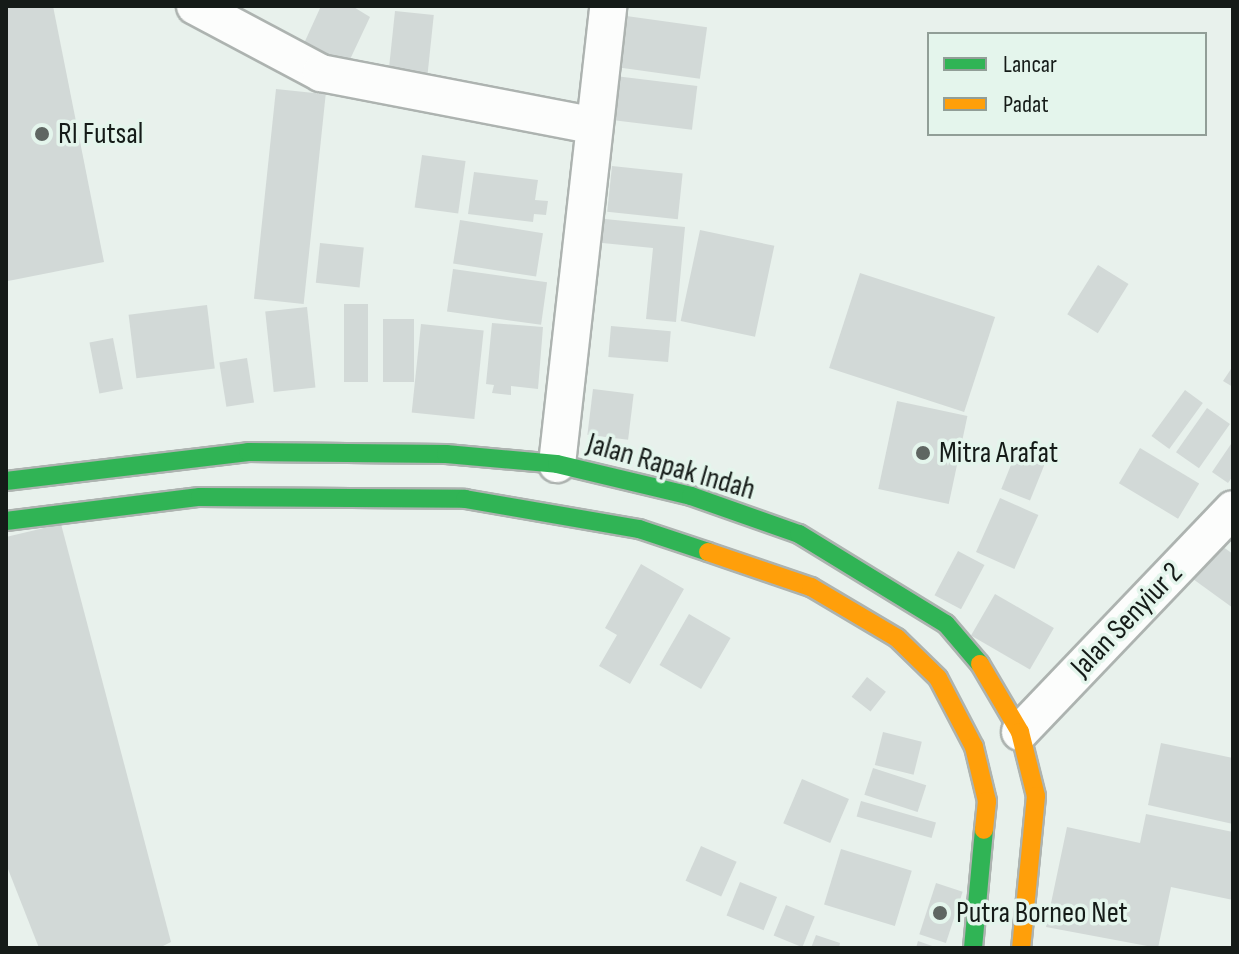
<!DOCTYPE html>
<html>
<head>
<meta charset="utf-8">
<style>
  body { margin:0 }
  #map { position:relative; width:1239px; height:954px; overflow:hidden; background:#e8f1ec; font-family:"Sofia Sans Condensed",sans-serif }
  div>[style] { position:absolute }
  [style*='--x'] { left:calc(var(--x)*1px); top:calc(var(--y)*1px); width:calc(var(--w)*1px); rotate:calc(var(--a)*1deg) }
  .building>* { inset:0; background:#d2d9d7; transform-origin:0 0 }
  .roads { filter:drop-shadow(2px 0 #adb3b0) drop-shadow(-2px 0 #adb3b0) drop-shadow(0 2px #adb3b0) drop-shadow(0 -2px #adb3b0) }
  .street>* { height:36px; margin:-18px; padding:0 18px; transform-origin:18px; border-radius:18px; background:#fcfdfc }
  .fast>* { height:18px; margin:-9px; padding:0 9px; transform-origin:9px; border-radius:9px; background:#30b455 }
  .slow>* { height:18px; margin:-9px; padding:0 9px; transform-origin:9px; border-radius:9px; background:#ff9f0a }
  .dots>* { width:22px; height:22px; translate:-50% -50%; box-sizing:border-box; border:4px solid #e4f5ec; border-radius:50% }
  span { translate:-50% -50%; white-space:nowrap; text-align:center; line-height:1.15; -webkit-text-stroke:7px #e4f5ec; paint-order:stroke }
  .poi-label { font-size:30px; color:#151b18 }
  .left { translate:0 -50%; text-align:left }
  .street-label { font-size:30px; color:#151b18 }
  .frame { position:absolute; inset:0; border:8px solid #151b18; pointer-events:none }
  .legend { position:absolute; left:927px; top:32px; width:280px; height:104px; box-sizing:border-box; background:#e4f5ec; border:2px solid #919e97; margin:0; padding:10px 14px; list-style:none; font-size:24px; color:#151b18 }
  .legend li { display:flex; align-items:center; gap:16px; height:40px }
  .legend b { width:40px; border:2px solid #919e97 }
</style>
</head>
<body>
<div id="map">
  <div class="building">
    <div style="clip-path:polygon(6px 6px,53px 6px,104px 262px,8px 281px)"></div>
    <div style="clip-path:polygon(321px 6px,352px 6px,370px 17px,345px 70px,301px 50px)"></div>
    <div style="left:395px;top:11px;width:39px;height:77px;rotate:6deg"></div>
    <div style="left:612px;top:14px;width:96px;height:52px;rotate:8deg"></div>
    <div style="left:607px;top:75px;width:91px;height:44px;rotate:7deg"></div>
    <div style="left:276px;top:89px;width:50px;height:211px;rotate:6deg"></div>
    <div style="left:422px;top:155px;width:44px;height:53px;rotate:8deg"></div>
    <div style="left:612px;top:166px;width:71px;height:46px;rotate:6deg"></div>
    <div style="clip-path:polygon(474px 172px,538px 180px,535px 200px,548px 201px,546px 215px,534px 214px,533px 222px,468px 214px)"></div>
    <div style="clip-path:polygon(585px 217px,685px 227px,676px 322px,646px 319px,653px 248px,582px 241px)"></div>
    <div style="left:460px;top:220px;width:84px;height:44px;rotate:9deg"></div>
    <div style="left:700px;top:230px;width:76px;height:93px;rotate:12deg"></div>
    <div style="left:320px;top:243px;width:44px;height:40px;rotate:6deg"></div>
    <div style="left:1098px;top:265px;width:36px;height:58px;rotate:32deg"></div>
    <div style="left:453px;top:269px;width:95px;height:43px;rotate:8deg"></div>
    <div style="left:860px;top:273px;width:142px;height:100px;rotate:18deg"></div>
    <div style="left:344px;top:304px;width:24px;height:78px"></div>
    <div style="left:207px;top:305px;width:64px;height:79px;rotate:83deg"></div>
    <div style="left:307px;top:307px;width:81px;height:42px;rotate:84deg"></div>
    <div style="left:383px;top:319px;width:31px;height:63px"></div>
    <div style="clip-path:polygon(492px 323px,543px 327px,538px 389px,511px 386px,511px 395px,492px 393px,494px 385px,486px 384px)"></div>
    <div style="left:421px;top:324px;width:63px;height:89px;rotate:6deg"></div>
    <div style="left:611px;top:326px;width:60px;height:31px;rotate:5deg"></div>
    <div style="left:113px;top:338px;width:52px;height:24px;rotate:79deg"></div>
    <div style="left:247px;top:358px;width:45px;height:28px;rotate:81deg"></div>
    <div style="clip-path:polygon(1233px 366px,1233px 387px,1223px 381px)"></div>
    <div style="left:593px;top:389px;width:41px;height:46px;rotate:7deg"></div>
    <div style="left:1185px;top:390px;width:22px;height:57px;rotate:36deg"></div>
    <div style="left:897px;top:401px;width:72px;height:90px;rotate:12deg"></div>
    <div style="left:1207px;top:408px;width:28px;height:54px;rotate:35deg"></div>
    <div style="clip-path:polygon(1231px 444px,1233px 476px,1228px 483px,1212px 472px)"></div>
    <div style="left:1140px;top:448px;width:69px;height:41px;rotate:31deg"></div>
    <div style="left:1017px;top:450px;width:31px;height:42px;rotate:22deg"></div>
    <div style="left:1000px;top:498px;width:42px;height:59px;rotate:24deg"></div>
    <div style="clip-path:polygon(61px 524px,171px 942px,159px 948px,39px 948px,6px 864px,6px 537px)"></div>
    <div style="clip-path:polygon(1219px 544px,1233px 554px,1233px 608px,1193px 579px)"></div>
    <div style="left:958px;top:551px;width:30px;height:50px;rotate:28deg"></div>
    <div style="clip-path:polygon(641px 564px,684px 589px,630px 684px,599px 666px,617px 635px,605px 628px)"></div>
    <div style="left:995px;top:594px;width:68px;height:48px;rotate:30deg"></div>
    <div style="left:689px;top:614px;width:48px;height:59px;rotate:30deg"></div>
    <div style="left:867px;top:677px;width:24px;height:25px;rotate:38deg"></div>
    <div style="left:883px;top:732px;width:40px;height:34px;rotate:14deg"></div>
    <div style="clip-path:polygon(1161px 743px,1233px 758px,1233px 824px,1148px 805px)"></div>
    <div style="left:873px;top:768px;width:56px;height:28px;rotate:18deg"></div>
    <div style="left:802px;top:779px;width:51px;height:48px;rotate:23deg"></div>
    <div style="left:861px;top:801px;width:78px;height:16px;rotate:16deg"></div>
    <div style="clip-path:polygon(1146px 814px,1233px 832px,1233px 900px,1171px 887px,1158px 948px,1046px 927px,1067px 827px,1140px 843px)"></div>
    <div style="left:701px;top:846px;width:39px;height:38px;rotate:24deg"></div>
    <div style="left:841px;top:849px;width:74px;height:58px;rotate:17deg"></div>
    <div style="left:740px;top:882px;width:40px;height:36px;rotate:22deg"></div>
    <div style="left:936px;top:883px;width:28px;height:54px;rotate:18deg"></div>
    <div style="left:786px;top:905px;width:31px;height:33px;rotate:22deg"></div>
    <div style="clip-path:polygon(816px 935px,840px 943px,839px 948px,811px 948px)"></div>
    <div style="clip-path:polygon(918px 941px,938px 948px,916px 948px)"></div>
  </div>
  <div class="roads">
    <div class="street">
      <div style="--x:195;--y:6;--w:143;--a:28"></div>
      <div style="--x:321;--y:73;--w:276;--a:10.9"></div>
      <div style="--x:557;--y:464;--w:461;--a:-83.6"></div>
      <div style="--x:1020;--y:732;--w:308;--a:-46.3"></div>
    </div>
    <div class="fast">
      <div style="--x:6;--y:481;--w:244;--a:-6.8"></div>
      <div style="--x:248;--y:452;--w:198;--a:0.6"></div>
      <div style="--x:446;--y:454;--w:111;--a:5.1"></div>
      <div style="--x:557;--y:464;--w:138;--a:13.4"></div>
      <div style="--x:691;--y:496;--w:114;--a:19.4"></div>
      <div style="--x:799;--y:534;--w:172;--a:31.5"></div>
      <div style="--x:946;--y:624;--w:52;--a:49.6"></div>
      <div style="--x:6;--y:521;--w:195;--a:-7.1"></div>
      <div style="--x:200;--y:497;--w:265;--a:0.4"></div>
      <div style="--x:465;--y:499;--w:177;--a:9.8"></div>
      <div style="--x:639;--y:529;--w:73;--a:18.4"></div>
      <div style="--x:973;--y:948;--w:119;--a:-84.7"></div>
    </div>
    <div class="slow">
      <div style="--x:708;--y:552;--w:109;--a:18.8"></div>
      <div style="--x:811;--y:587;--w:100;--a:30.7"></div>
      <div style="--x:897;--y:638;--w:57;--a:44.3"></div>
      <div style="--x:938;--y:678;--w:78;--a:62.4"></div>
      <div style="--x:974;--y:747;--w:56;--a:76.5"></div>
      <div style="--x:987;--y:801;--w:29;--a:96"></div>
      <div style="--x:980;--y:664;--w:79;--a:59.5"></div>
      <div style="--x:1020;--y:732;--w:66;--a:76"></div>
      <div style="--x:1036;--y:796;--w:153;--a:95.6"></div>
    </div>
  </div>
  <div class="dots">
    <div style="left:42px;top:134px;background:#5f6662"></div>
    <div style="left:923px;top:453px;background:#5f6662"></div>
    <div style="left:940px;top:913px;background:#5f6662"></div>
  </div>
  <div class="poi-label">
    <span class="left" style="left:58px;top:134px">RI Futsal</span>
    <span class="left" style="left:939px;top:453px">Mitra Arafat</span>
    <span class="left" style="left:956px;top:913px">Putra Borneo Net</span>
  </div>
  <div class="street-label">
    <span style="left:671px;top:467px;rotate:16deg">Jalan Rapak Indah</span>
    <span style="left:1127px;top:620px;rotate:-46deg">Jalan Senyiur 2</span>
  </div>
  <div class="frame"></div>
  <ul class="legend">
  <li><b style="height:10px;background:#30b455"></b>Lancar</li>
  <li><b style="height:10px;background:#ff9f0a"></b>Padat</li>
  </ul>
</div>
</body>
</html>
